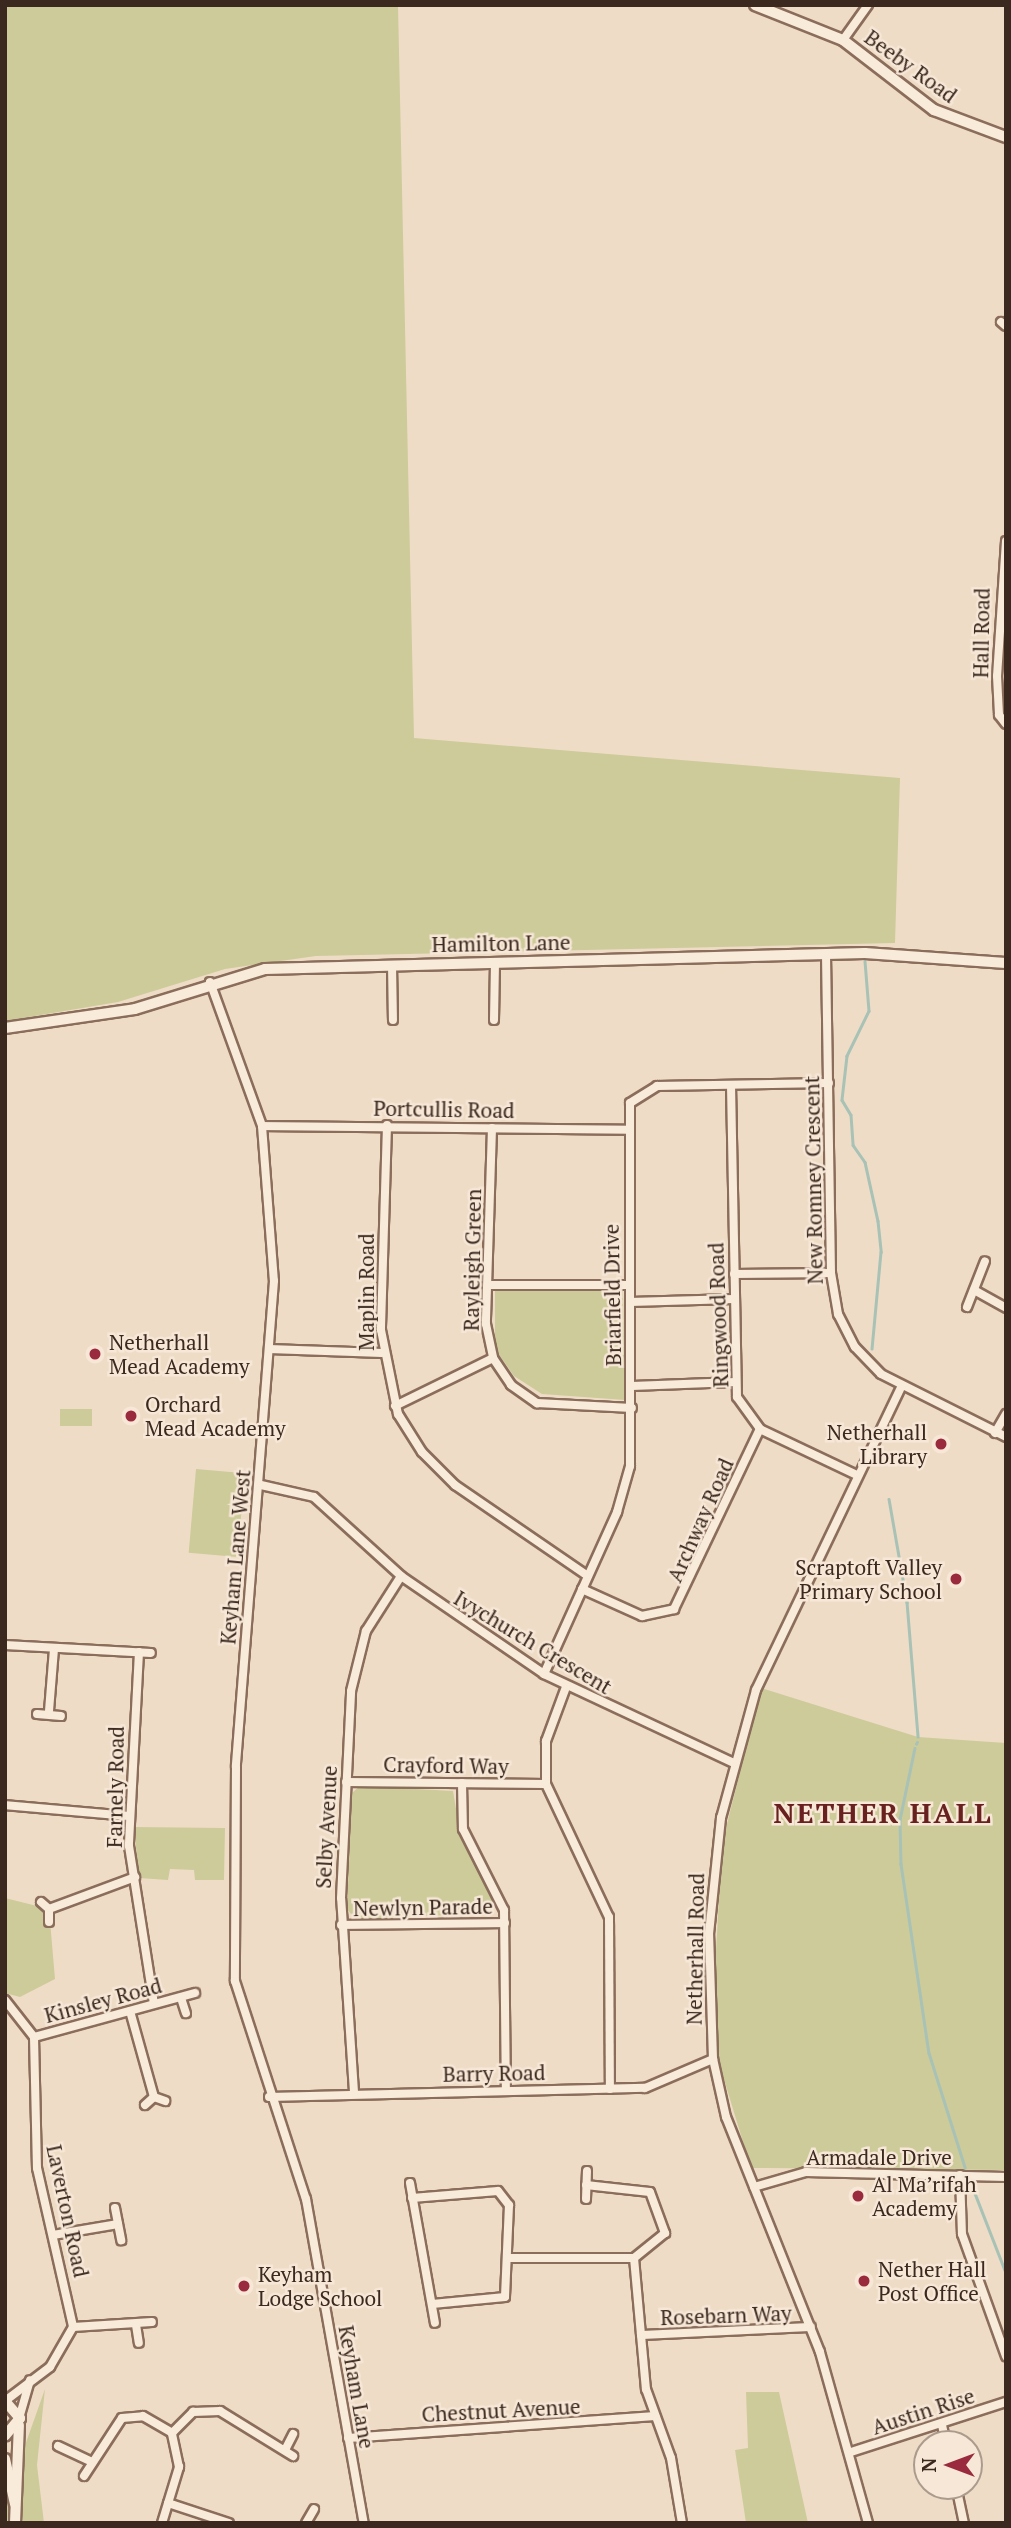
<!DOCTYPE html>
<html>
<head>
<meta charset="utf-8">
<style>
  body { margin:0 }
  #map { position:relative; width:1011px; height:2528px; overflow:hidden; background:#efdcc6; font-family:"PT Serif",serif }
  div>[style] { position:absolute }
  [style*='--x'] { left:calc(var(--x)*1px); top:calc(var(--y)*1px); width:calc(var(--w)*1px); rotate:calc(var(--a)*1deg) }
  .green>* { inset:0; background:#cdcb9a; transform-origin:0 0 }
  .stream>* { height:2.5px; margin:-1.25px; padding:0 1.25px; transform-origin:1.25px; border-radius:1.25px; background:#a8c2b6 }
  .roads { filter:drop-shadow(2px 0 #8b6d5b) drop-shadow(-2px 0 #8b6d5b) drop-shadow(0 2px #8b6d5b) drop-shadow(0 -2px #8b6d5b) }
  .minor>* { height:8px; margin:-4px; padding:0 4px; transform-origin:4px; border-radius:4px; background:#f9ebda }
  .tertiary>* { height:10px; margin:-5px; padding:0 5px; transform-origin:5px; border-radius:5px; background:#f9ebda }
  .dots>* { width:19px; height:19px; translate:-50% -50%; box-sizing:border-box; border:4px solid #f6e7d6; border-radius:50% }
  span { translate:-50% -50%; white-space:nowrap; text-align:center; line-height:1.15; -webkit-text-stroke:5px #f6e7d6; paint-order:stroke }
  .street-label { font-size:21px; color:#3b281f }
  .poi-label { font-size:21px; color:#3b281f }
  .left { translate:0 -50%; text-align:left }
  .right { translate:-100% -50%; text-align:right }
  .district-label { font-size:28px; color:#68211e; font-weight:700; letter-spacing:2px }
  .frame { position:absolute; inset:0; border:7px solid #3b281f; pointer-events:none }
  .north { position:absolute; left:913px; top:2430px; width:70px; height:70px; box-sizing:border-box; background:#f6e7d6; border:2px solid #ab9b8d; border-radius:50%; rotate:270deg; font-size:19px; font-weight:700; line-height:28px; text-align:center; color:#3b281f }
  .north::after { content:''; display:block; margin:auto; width:24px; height:32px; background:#9a2b3e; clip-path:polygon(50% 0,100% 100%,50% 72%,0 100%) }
</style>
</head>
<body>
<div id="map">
  <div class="green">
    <div style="clip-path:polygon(5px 5px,398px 5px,414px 738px,900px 778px,895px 943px,316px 956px,225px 969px,118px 1002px,5px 1021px)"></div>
    <div style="clip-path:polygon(623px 1290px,625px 1400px,542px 1394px,514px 1376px,495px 1349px,495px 1291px)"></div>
    <div style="left:60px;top:1409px;width:32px;height:17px"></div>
    <div style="left:196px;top:1469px;width:49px;height:84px;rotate:5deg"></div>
    <div style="clip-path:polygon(761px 1688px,918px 1737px,1006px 1743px,1006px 2170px,751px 2168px,719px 2063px,715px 1969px,722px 1844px)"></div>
    <div style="clip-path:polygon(360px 1786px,453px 1791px,460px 1833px,495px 1902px,493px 1913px,355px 1919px,347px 1909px,352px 1793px)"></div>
    <div style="clip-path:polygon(134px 1827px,225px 1828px,224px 1880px,195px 1880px,194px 1870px,170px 1869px,168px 1880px,139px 1878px)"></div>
    <div style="clip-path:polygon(5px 1898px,49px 1909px,55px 1979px,20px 1997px,5px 1993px)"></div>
    <div style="clip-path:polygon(45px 2389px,37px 2465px,44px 2523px,5px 2523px,5px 2464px,12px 2482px)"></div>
    <div style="clip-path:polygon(746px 2392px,779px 2392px,808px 2523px,746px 2523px,735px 2450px,748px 2448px)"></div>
  </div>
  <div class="stream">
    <div style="--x:865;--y:961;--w:50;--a:85.4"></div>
    <div style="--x:869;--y:1011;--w:50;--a:116.1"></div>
    <div style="--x:847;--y:1056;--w:44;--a:96.5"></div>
    <div style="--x:842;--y:1100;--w:17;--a:59"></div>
    <div style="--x:851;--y:1115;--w:30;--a:86"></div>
    <div style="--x:853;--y:1145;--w:21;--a:55"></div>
    <div style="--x:865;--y:1162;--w:60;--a:77.6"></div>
    <div style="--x:878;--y:1221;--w:31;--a:84"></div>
    <div style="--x:881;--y:1252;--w:97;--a:95.3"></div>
    <div style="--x:889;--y:1499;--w:105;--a:80.1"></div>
    <div style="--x:907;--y:1602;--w:135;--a:85.3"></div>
    <div style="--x:916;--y:1744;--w:2;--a:-63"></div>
    <div style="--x:915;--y:1748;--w:74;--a:101.8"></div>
    <div style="--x:900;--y:1820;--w:44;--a:88.7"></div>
    <div style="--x:901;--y:1864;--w:191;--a:81.6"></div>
    <div style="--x:929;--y:2053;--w:120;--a:72.5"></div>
    <div style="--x:971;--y:2183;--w:97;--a:68.7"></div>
  </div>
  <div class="roads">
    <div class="minor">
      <div style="--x:843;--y:40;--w:43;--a:-54.5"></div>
      <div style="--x:1001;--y:322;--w:6;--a:39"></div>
      <div style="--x:1006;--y:541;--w:135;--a:93.8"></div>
      <div style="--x:997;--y:676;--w:39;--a:87"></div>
      <div style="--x:999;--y:715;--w:11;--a:52"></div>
      <div style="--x:826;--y:955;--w:318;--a:89.1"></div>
      <div style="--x:831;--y:1273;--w:42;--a:80.3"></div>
      <div style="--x:838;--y:1314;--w:37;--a:63"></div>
      <div style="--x:855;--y:1347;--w:37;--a:46"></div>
      <div style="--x:881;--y:1374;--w:140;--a:26.7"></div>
      <div style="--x:392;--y:965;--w:55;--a:89"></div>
      <div style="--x:210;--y:982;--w:153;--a:70.1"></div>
      <div style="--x:262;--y:1126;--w:155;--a:85.6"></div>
      <div style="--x:274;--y:1281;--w:487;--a:94.5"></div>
      <div style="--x:236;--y:1767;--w:214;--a:90.3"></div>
      <div style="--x:235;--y:1981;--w:229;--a:72"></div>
      <div style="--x:306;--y:2199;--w:329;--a:79.9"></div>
      <div style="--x:494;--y:1020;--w:57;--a:-89"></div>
      <div style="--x:731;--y:1085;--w:312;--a:88.9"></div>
      <div style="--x:737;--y:1397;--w:39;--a:54"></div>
      <div style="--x:760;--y:1429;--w:107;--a:25.4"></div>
      <div style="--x:387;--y:1125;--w:205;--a:91.7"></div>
      <div style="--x:381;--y:1330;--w:86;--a:78.6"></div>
      <div style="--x:398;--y:1414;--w:45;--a:57.7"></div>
      <div style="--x:422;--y:1452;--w:47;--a:45"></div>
      <div style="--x:455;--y:1485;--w:161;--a:34.4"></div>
      <div style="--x:262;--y:1126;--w:364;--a:0.6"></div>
      <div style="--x:492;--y:1128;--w:196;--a:91.8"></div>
      <div style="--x:486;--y:1324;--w:35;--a:78"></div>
      <div style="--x:493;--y:1358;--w:32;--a:56"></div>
      <div style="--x:511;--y:1385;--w:32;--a:35"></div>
      <div style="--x:537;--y:1403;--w:95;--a:3"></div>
      <div style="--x:734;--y:1274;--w:97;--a:-0.6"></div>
      <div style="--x:488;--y:1285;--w:142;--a:0"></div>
      <div style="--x:974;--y:1290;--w:37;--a:29"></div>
      <div style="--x:630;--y:1302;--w:104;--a:-1.7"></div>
      <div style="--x:967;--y:1307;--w:49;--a:-68.6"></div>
      <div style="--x:269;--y:1349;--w:113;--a:2"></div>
      <div style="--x:632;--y:1386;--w:104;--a:-2.2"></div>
      <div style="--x:395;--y:1406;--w:109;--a:-26.1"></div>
      <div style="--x:995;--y:1433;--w:22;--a:-60"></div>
      <div style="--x:261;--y:1485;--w:54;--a:12.8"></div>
      <div style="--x:314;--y:1497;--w:118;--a:42.2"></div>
      <div style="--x:401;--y:1576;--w:173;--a:34.4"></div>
      <div style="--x:544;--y:1674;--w:210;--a:25.1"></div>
      <div style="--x:582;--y:1589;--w:66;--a:24.2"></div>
      <div style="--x:642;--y:1616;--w:33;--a:-12"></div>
      <div style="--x:674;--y:1609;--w:199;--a:-64.5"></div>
      <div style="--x:5;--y:1645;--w:146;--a:3.1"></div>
      <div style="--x:139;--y:1652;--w:194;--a:93"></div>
      <div style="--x:129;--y:1846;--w:159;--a:81"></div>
      <div style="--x:544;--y:1674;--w:178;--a:-65.7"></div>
      <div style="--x:617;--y:1512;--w:48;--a:-74.2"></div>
      <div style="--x:630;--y:1466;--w:363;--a:-90"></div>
      <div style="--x:630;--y:1103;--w:32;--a:-32"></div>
      <div style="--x:657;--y:1086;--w:172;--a:-1"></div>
      <div style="--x:566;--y:1687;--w:58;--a:110.3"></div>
      <div style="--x:546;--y:1741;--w:43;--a:90"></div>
      <div style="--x:546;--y:1784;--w:147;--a:64.7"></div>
      <div style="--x:609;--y:1917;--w:172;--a:89.7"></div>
      <div style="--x:49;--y:1711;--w:62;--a:-85.4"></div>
      <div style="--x:37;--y:1714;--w:24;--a:5"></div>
      <div style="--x:346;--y:1782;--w:200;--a:0.6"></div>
      <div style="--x:462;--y:1783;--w:46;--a:88.8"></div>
      <div style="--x:463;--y:1829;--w:91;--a:63.2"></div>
      <div style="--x:504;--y:1910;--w:181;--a:89.4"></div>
      <div style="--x:5;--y:1805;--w:123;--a:5.1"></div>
      <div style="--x:41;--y:1902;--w:11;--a:41"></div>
      <div style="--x:49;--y:1909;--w:92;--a:-20.4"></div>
      <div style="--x:49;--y:1922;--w:13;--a:-90"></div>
      <div style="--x:341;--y:1925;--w:164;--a:-0.7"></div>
      <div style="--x:181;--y:1998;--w:16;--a:72"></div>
      <div style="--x:5;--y:2000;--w:47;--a:51.9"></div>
      <div style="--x:34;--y:2037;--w:131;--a:88.7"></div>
      <div style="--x:37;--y:2168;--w:163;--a:77.2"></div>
      <div style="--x:73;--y:2327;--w:46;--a:119.9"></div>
      <div style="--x:50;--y:2367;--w:56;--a:142.9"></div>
      <div style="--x:130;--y:2011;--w:89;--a:74.4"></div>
      <div style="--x:34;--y:2037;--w:167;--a:-15.3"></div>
      <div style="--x:354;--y:2092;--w:194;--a:-93.8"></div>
      <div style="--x:341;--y:1898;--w:207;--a:-87.2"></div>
      <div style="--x:351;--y:1691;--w:62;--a:-76"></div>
      <div style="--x:366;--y:1631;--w:65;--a:-57.5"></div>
      <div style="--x:269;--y:2097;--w:376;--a:-1.4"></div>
      <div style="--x:645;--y:2088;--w:74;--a:-23.1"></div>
      <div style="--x:145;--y:2105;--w:12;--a:-42"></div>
      <div style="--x:154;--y:2097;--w:12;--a:20"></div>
      <div style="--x:960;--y:2175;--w:59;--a:88.1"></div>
      <div style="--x:962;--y:2234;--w:130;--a:70.2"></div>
      <div style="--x:410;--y:2183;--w:142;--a:79.9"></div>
      <div style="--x:586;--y:2185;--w:64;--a:6.2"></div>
      <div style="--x:650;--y:2192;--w:44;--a:69.9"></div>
      <div style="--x:665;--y:2233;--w:40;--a:141"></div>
      <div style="--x:754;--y:2187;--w:54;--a:-16.1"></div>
      <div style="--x:806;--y:2172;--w:200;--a:1.4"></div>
      <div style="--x:412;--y:2198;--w:86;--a:-4.7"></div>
      <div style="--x:498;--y:2191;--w:18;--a:52"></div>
      <div style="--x:509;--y:2205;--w:92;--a:92.5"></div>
      <div style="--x:505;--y:2297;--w:73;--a:174.5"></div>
      <div style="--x:586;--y:2199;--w:28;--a:-88"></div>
      <div style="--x:115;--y:2208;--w:33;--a:79"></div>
      <div style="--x:53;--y:2235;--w:66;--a:-9.6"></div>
      <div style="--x:508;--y:2258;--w:126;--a:0"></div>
      <div style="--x:634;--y:2258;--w:132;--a:84.8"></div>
      <div style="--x:646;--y:2389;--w:73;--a:70.1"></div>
      <div style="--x:671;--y:2458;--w:66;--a:80.4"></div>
      <div style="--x:136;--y:2325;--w:18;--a:81"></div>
      <div style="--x:73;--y:2327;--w:79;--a:-3.6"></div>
      <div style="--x:641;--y:2335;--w:170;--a:-2.7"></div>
      <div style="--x:20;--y:2415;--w:36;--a:-74"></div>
      <div style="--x:942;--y:2425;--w:19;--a:78"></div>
      <div style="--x:348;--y:2438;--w:308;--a:-4.1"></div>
      <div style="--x:58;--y:2446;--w:35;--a:25"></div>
      <div style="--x:285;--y:2450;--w:18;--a:-63"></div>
      <div style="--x:851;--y:2452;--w:163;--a:-17.9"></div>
      <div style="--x:84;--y:2476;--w:69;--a:-56.8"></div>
      <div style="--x:122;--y:2418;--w:21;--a:-5"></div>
      <div style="--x:143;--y:2416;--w:34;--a:30"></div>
      <div style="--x:956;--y:2486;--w:38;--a:78"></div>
      <div style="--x:168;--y:2503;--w:64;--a:18.2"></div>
      <div style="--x:162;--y:2523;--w:59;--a:-73.1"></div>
      <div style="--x:179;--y:2467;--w:35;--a:-102"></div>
      <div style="--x:172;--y:2433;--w:30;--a:-45"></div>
      <div style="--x:193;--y:2412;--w:27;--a:-2"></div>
      <div style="--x:220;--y:2411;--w:86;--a:31.7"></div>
      <div style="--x:306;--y:2523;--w:16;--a:-60"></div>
      <div style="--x:868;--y:2523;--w:178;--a:-105.7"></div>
      <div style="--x:820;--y:2352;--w:253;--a:-111.8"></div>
      <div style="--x:726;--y:2117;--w:59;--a:-102.6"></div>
      <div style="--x:713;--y:2059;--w:125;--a:-91.8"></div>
      <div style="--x:709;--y:1934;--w:117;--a:-84.1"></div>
      <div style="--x:721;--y:1818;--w:133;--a:-74.7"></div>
      <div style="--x:756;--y:1690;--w:336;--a:-64.4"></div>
    </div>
    <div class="tertiary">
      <div style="--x:755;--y:5;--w:95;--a:21.7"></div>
      <div style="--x:843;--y:40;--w:115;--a:37.6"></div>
      <div style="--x:934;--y:110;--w:77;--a:20.6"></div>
      <div style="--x:5;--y:1028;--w:131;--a:-8.3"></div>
      <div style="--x:135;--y:1009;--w:136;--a:-17.1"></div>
      <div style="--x:265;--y:969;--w:600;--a:-1.53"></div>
      <div style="--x:865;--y:953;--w:141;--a:4.1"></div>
      <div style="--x:5;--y:2401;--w:23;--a:49"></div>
      <div style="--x:20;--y:2418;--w:23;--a:130"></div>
      <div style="--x:5;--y:2459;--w:46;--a:77.5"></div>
      <div style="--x:15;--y:2523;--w:98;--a:-87.7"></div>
    </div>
  </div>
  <div class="dots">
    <div style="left:95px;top:1354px;background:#9a2b3e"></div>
    <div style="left:131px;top:1416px;background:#9a2b3e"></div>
    <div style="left:941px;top:1444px;background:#9a2b3e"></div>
    <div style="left:956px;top:1579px;background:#9a2b3e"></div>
    <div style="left:858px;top:2196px;background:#9a2b3e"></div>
    <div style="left:864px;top:2281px;background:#9a2b3e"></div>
    <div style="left:244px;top:2286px;background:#9a2b3e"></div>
  </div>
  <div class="street-label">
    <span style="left:911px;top:66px;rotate:36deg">Beeby Road</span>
    <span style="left:981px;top:633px;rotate:-89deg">Hall Road</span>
    <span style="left:501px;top:943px;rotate:-1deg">Hamilton Lane</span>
    <span style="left:444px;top:1109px;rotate:1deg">Portcullis Road</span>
    <span style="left:813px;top:1180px;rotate:-91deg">New Romney Crescent</span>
    <span style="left:472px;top:1260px;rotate:-89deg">Rayleigh Green</span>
    <span style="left:366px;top:1292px;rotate:-90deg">Maplin Road</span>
    <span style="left:612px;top:1295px;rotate:-91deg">Briarfield Drive</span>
    <span style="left:718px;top:1315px;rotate:-92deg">Ringwood Road</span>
    <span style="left:700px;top:1520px;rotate:-66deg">Archway Road</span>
    <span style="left:235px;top:1557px;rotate:-85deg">Keyham Lane West</span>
    <span style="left:533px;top:1642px;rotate:31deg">Ivychurch Crescent</span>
    <span style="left:446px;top:1765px;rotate:1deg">Crayford Way</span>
    <span style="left:115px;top:1787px;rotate:-89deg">Farnely Road</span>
    <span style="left:326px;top:1827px;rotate:-87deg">Selby Avenue</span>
    <span style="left:423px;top:1907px;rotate:-1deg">Newlyn Parade</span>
    <span style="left:695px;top:1949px;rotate:-89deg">Netherhall Road</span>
    <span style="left:103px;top:2000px;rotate:-15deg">Kinsley Road</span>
    <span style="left:494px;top:2073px;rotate:-1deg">Barry Road</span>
    <span style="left:879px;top:2157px">Armadale Drive</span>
    <span style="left:68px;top:2211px;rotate:78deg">Laverton Road</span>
    <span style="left:726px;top:2315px;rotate:-2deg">Rosebarn Way</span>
    <span style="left:357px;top:2387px;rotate:80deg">Keyham Lane</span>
    <span style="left:501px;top:2410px;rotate:-3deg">Chestnut Avenue</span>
    <span style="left:923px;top:2411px;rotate:-18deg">Austin Rise</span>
  </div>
  <div class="poi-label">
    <span class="left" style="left:109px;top:1354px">Netherhall<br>Mead Academy</span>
    <span class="left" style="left:145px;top:1416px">Orchard<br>Mead Academy</span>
    <span class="right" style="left:927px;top:1444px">Netherhall<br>Library</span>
    <span class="right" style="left:942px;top:1579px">Scraptoft Valley<br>Primary School</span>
    <span class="left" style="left:872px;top:2196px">Al Ma’rifah<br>Academy</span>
    <span class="left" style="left:878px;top:2281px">Nether Hall<br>Post Office</span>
    <span class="left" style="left:258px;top:2286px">Keyham<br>Lodge School</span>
  </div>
  <div class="district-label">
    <span style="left:883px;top:1813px">NETHER HALL</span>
  </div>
  <div class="frame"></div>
  <div class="north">N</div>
</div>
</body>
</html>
